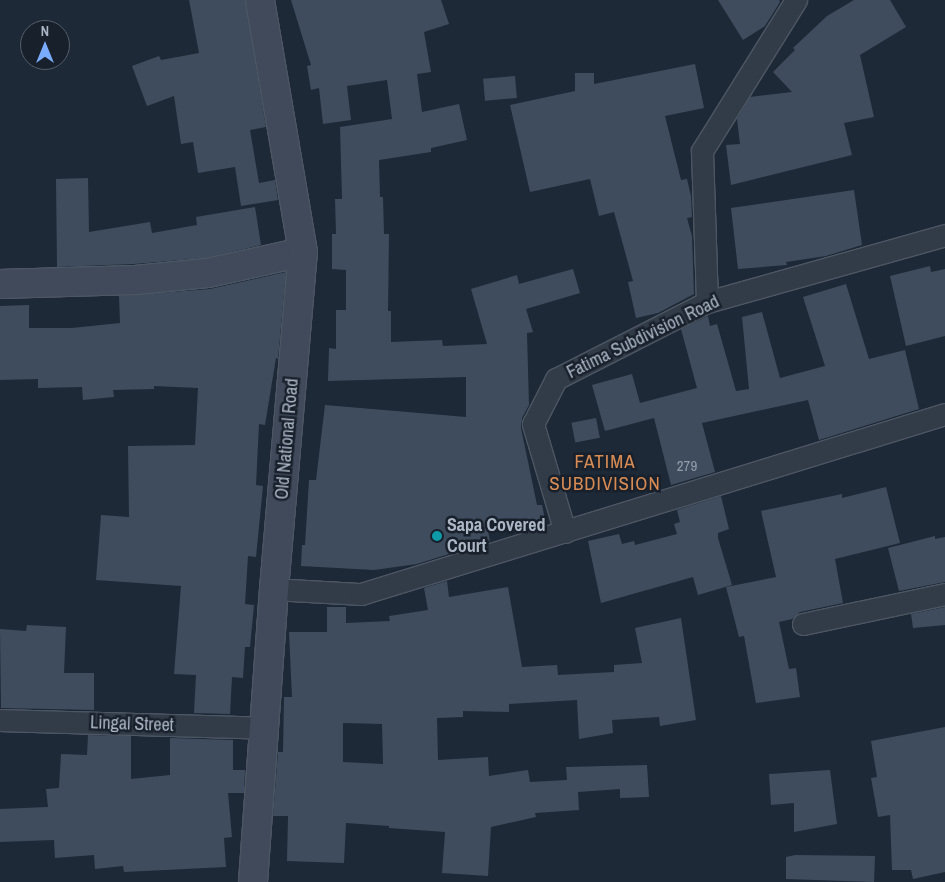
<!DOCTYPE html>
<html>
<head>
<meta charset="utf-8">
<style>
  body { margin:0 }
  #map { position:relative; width:945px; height:882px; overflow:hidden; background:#1e2937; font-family:"Archivo Narrow",sans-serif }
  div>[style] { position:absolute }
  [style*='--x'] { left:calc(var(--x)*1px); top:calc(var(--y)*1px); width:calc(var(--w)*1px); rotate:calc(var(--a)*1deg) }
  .building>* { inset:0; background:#3f4c5d; transform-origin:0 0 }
  .roads { filter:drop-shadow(1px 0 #4d5663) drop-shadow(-1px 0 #4d5663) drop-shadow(0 1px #4d5663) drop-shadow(0 -1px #4d5663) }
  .street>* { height:21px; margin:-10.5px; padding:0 10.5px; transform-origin:10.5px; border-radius:10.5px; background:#323b48 }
  .secondary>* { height:28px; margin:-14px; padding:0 14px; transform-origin:14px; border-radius:14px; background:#404a5b }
  .dots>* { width:14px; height:14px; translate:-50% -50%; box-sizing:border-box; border:2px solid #18202c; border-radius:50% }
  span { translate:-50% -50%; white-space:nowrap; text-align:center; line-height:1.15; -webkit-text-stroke:5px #18202c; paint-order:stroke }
  .number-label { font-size:15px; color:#919cab }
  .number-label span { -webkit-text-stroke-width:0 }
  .street-label { font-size:18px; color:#acb6c5 }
  .poi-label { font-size:18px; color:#acb6c5; font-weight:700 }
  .left { translate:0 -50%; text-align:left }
  .neighbourhood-label { font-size:19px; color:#d88c54; letter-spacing:1px }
  .north { position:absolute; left:20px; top:20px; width:50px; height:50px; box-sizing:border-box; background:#18202c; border:1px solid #535c69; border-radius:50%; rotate:0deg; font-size:14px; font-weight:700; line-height:20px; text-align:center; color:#acb6c5 }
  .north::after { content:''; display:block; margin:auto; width:18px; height:22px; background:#79acfd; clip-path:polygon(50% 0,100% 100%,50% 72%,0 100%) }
</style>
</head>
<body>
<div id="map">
  <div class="building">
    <div style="clip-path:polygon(189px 0,245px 0,266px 127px,250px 130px,259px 183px,275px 180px,278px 200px,241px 206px,235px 167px,198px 173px,193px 142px,181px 144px,174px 96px,147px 106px,132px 66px,159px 56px,161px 60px,199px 53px)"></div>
    <div style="clip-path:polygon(291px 0,441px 0,449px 24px,424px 32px,431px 72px,417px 74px,422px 112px,459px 104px,467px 140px,431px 148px,431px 152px,379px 160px,380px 197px,383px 197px,384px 234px,389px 234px,388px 311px,391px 311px,391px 342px,442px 340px,443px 346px,487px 344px,471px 289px,517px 275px,519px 284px,573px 269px,580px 293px,526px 309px,533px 332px,527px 333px,529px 405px,522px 418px,521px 428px,537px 505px,542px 505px,546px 524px,526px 530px,524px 520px,487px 526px,490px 541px,417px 564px,374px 570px,301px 566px,302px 545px,305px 545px,309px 480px,316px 480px,325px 405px,466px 417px,466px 377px,328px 381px,329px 348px,336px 349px,336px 310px,346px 310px,346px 270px,332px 269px,332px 234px,336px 234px,335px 199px,342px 199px,340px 127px,392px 119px,387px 80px,347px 86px,351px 120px,323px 124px,319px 88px,311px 90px,307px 66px,311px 65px)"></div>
    <div style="clip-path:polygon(718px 0,779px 0,780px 2px,765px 26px,743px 40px)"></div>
    <div style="clip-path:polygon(854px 0,890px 0,906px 27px,860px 55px,874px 117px,844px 123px,852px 155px,731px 185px,726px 145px,740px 144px,737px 119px,750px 97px,792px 92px,773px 72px,795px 50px,793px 48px,827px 16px)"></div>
    <div style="clip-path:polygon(695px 64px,704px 108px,665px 116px,681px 180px,687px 179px,691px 196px,692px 217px,687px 218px,692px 236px,694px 294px,658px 313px,636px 318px,628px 282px,633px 281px,614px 212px,599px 216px,590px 179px,530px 192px,510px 105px,575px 91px,575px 73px,594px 73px,594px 84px)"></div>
    <div style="left:515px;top:76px;width:22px;height:32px;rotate:85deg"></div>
    <div style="clip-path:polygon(88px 178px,89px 232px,150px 222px,152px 233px,197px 225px,196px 217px,255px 207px,261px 245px,206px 258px,134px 264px,57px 267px,56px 179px)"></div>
    <div style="clip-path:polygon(854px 190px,862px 245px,826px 256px,786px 262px,787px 265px,738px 269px,731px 208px)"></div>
    <div style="clip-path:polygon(930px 266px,931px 272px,945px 269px,945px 336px,906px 346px,890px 276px)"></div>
    <div style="clip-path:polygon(286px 272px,278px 359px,276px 358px,265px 425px,259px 424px,256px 485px,263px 486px,256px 557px,248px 556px,245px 604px,254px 605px,250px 647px,245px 647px,243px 678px,232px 677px,230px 714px,194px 713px,196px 675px,174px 674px,181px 586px,96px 580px,101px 515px,129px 517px,128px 446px,195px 445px,198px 388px,154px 386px,154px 389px,113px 390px,114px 397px,83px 400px,82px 387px,38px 388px,38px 379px,0 380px,0 306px,29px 305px,29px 328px,72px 328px,120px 323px,119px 296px,210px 289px)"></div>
    <div style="clip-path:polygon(846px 284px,869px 359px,905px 350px,919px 409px,819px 440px,808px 400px,702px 423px,715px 472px,671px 485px,654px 418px,605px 431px,592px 385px,632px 374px,640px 403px,697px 388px,681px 329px,708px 316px,710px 326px,717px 324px,736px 391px,749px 389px,742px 317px,762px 312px,780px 378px,825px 366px,803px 297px)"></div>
    <div style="left:596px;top:418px;width:20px;height:25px;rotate:79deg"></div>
    <div style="clip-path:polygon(886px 487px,900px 543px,835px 559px,843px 603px,800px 612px,792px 619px,779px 622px,789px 669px,796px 668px,800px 697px,756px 703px,744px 636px,739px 637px,726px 587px,776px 577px,761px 511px,842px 494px,842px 498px)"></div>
    <div style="clip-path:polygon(721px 496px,729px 529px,718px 533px,718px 538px,732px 585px,698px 595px,693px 577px,601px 603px,588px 541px,619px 534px,622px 544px,634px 541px,635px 545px,677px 534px,674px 524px,680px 522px,677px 510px)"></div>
    <div style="clip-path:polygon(935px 536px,935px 539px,945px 537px,945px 582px,899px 591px,888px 548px)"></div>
    <div style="clip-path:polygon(evenodd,447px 581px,449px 597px,508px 587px,522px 667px,557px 665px,558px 675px,614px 672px,614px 665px,642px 663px,635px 628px,681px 618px,696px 720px,660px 726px,659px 717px,612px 720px,613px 733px,579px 739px,577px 700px,509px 704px,509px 712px,463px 711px,463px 717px,437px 718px,438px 760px,488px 757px,489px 776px,528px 770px,530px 782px,567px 780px,566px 767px,647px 765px,649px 797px,620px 798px,620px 789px,578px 792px,579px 810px,535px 813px,536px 817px,491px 827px,488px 876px,442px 873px,445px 832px,389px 828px,389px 826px,346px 823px,344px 863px,287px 861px,288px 816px,273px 816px,278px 752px,283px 752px,284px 697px,292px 697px,289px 632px,327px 632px,327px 607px,346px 607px,346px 623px,390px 621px,389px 616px,428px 610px,424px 588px,447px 581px,343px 723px,382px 724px,383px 764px,343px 762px,343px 723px)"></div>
    <div style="clip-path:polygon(945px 607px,945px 625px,913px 628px,911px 614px)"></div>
    <div style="clip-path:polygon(27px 625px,66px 627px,64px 673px,94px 673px,94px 710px,1px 708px,0 629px,26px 631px)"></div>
    <div style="clip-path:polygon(945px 727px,945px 872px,913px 879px,911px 870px,892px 870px,890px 815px,878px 817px,871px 778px,877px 777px,871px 741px)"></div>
    <div style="clip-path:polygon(88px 735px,131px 736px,131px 779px,170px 775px,170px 738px,233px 740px,233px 770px,245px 770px,244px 793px,228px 793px,232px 837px,224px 838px,226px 867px,124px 872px,123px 866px,95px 869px,94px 855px,55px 858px,54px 840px,0 842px,0 809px,48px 807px,46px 789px,59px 788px,61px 754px,87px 755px)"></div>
    <div style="clip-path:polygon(830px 770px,837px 824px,794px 832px,794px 803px,771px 805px,769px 774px)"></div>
    <div style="clip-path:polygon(795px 855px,875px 856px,874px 882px,786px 879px,786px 857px)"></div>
  </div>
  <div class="roads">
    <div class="street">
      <div style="--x:707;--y:302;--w:151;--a:-91.9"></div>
      <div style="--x:702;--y:151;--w:178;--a:-58.1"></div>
      <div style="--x:565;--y:532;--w:113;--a:-106.5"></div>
      <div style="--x:533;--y:424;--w:51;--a:-62.9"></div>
      <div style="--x:556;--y:379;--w:169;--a:-27"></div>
      <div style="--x:707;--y:302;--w:247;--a:-15.7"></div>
      <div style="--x:274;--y:589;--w:87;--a:3.3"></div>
      <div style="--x:361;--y:594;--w:611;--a:-17.13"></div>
      <div style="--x:803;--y:624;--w:145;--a:-11.9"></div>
      <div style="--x:0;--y:720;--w:263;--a:1.7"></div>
    </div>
    <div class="secondary">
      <div style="--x:0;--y:284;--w:135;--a:-1.7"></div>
      <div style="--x:135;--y:280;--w:73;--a:-5.5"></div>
      <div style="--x:208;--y:273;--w:97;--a:-12.5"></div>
      <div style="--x:253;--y:882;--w:294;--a:-85.9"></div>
      <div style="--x:274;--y:589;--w:338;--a:-85.1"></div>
      <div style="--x:303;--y:252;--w:256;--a:-99.7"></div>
    </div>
  </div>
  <div class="dots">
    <div style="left:437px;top:536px;background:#0f9aa8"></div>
  </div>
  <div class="number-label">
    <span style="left:687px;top:466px">279</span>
  </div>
  <div class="street-label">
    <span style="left:643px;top:337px;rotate:-26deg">Fatima Subdivision Road</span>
    <span style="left:287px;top:439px;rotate:-85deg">Old National Road</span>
    <span style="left:132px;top:724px;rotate:2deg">Lingal Street</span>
  </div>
  <div class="poi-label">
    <span class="left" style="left:447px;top:536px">Sapa Covered<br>Court</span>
  </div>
  <div class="neighbourhood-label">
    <span style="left:605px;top:473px">FATIMA<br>SUBDIVISION</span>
  </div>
  <div class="north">N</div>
</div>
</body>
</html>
